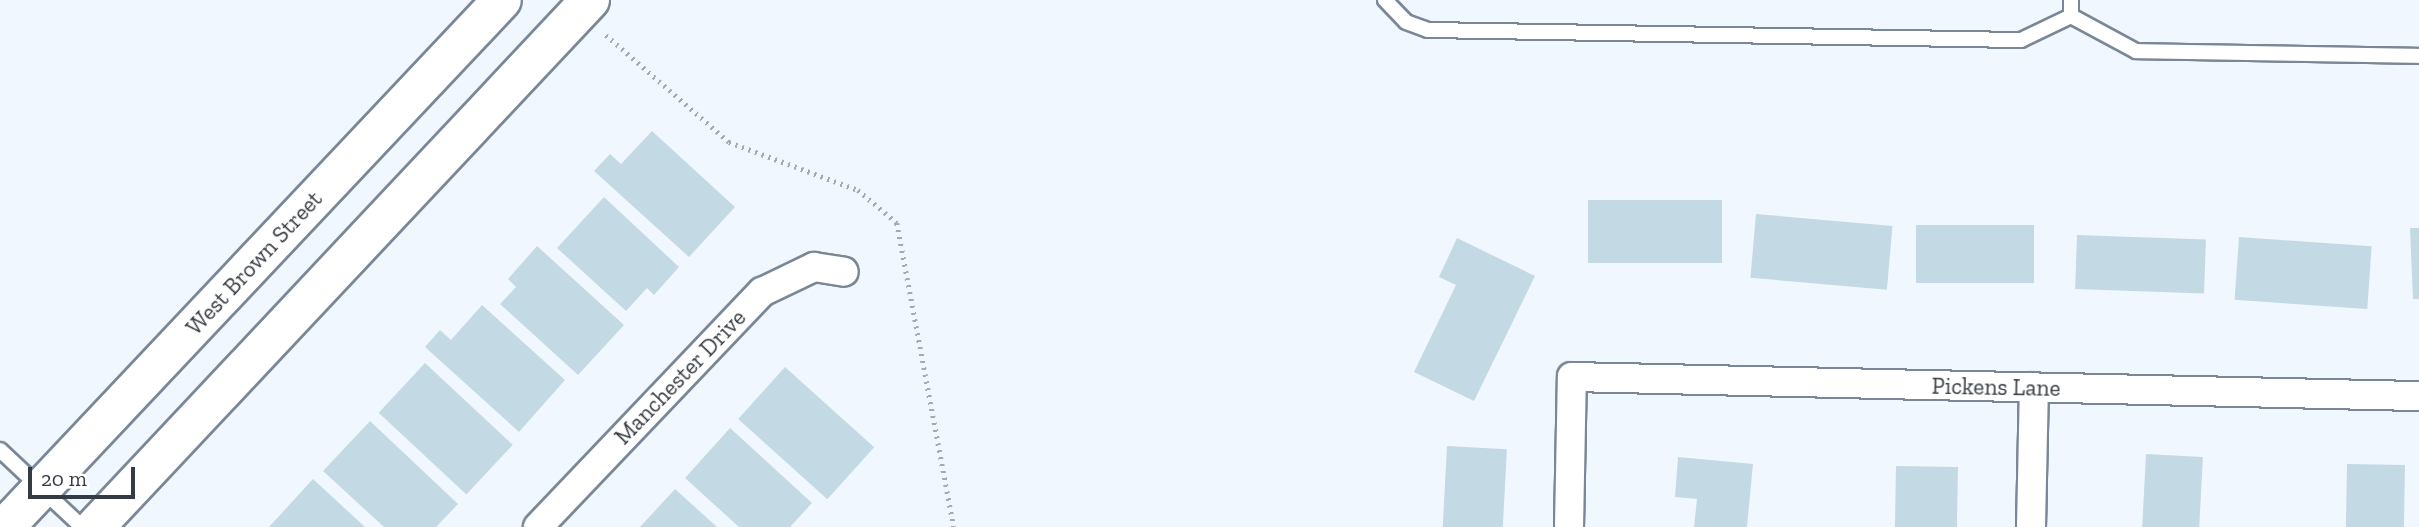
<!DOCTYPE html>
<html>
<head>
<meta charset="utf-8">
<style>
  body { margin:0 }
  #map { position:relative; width:2419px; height:527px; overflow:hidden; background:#f1f7fe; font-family:"Zilla Slab",serif }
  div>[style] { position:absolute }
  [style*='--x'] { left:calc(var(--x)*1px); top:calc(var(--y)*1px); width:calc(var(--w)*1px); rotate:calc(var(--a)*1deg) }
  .building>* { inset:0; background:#c3dae4; transform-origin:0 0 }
  .path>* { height:4.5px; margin-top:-2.25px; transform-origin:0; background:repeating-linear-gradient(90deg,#a4aab1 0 2px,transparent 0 7px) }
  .roads { filter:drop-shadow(2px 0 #7a8797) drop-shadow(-2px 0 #7a8797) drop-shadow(0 2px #7a8797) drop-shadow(0 -2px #7a8797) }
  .lane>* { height:14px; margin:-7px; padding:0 7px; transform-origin:7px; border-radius:7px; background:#fff }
  .street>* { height:28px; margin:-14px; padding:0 14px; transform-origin:14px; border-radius:14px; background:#fff }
  .secondary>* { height:38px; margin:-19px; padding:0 19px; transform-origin:19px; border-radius:19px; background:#fff }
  span { translate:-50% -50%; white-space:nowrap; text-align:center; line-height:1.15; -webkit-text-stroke:7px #fff; paint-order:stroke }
  .street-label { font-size:23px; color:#353b42 }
  .scale { position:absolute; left:28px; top:467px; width:107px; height:32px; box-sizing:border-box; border:4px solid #353b42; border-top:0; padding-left:9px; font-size:21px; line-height:24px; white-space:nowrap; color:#353b42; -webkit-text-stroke:5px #fff; paint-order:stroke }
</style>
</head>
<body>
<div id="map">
  <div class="building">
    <div style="clip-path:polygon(652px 131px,735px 207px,689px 257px,594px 171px,610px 154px,621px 164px)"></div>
    <div style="clip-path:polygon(604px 197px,679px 267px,654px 295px,647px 288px,626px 311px,557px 248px)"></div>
    <div style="left:1722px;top:200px;width:63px;height:134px;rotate:90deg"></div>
    <div style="left:1756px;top:214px;width:137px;height:64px;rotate:5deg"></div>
    <div style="left:1916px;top:225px;width:118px;height:58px"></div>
    <div style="clip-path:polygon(2410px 228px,2419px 228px,2419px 299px,2413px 299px)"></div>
    <div style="left:2077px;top:235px;width:129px;height:54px;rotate:2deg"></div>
    <div style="left:2239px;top:237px;width:133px;height:63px;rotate:4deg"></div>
    <div style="clip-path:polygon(1457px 238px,1535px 276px,1474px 401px,1414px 372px,1456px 285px,1439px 277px)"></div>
    <div style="clip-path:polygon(537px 246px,624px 325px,578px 375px,500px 304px,516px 287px,508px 279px)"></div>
    <div style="clip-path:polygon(482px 305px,565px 380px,519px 432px,425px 347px,440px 330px,451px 340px)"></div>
    <div style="left:425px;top:363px;width:120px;height:68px;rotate:43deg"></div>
    <div style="left:785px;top:367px;width:120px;height:70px;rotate:42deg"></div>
    <div style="clip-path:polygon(370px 421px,458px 504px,436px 527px,384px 527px,323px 471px)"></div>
    <div style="clip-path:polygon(730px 428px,812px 503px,790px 527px,739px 527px,685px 478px)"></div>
    <div style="left:1447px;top:446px;width:60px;height:81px;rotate:3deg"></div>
    <div style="left:2146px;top:454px;width:57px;height:73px;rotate:3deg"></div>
    <div style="clip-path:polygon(1678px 457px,1753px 464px,1747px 527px,1694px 527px,1697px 499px,1675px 497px)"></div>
    <div style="left:2347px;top:464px;width:58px;height:63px;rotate:1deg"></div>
    <div style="left:1896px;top:466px;width:62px;height:61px;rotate:1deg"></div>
    <div style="clip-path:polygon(313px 479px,365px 527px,269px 527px)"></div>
    <div style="clip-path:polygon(675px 489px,717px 527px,640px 527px)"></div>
  </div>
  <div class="path">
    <div style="--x:606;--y:35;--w:163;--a:41"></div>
    <div style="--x:729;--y:142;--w:138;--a:20.4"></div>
    <div style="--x:858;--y:190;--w:51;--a:40.2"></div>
    <div style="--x:897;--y:223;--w:309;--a:79.4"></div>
  </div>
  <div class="roads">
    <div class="lane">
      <div style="--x:1385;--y:0;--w:30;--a:46"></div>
      <div style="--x:1406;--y:22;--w:23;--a:20"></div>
      <div style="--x:1428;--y:30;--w:593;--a:0.97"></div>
      <div style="--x:2021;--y:40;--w:55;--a:-25.6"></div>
      <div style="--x:2071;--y:16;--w:16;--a:-90"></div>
      <div style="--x:2071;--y:16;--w:74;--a:28.3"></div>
      <div style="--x:2136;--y:51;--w:283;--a:1"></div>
      <div style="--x:0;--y:450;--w:112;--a:43.2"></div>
    </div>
    <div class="street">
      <div style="--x:538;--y:527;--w:325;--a:-46.4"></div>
      <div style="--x:762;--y:292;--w:58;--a:-25.7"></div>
      <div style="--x:814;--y:267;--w:30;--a:9"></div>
      <div style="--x:1569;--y:527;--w:150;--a:-88.9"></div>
      <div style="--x:1572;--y:377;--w:847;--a:1.29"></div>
      <div style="--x:2031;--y:527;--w:140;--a:-88.8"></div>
    </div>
    <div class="secondary">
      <div style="--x:5;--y:527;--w:724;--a:-46.68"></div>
      <div style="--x:95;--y:527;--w:723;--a:-46.79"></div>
    </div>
  </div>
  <div class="street-label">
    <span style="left:254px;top:263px;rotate:-47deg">West Brown Street</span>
    <span style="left:680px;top:377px;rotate:-46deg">Manchester Drive</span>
    <span style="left:1996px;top:387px;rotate:1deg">Pickens Lane</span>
  </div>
  <div class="scale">20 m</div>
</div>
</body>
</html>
